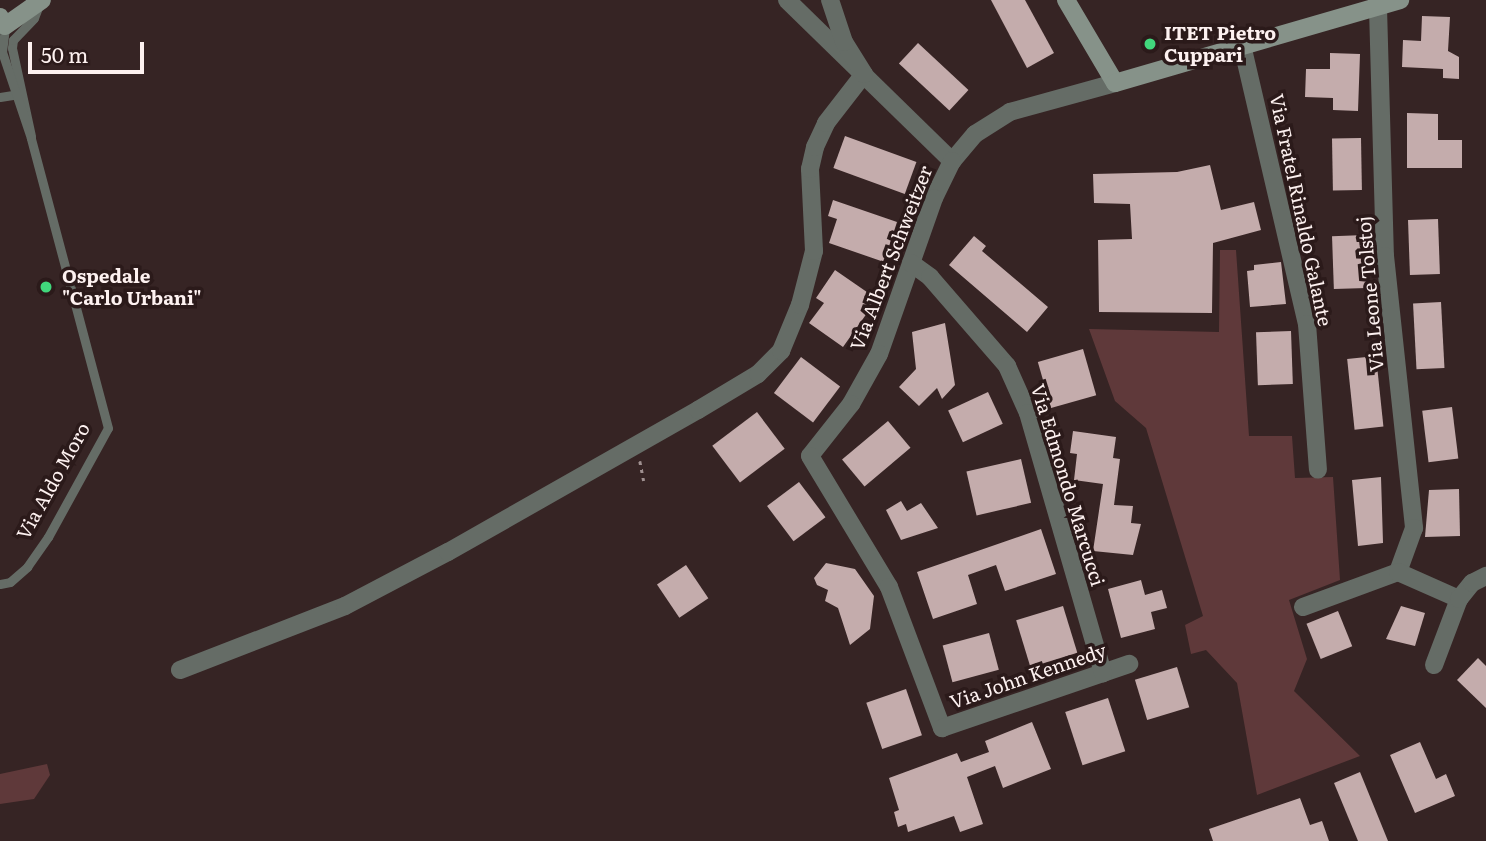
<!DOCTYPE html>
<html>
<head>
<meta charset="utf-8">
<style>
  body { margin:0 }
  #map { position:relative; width:1486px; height:841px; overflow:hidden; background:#362424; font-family:Literata,serif }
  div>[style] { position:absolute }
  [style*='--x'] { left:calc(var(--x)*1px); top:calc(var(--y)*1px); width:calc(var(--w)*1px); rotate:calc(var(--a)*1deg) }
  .green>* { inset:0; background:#5f393a }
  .building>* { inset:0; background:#c4acac; transform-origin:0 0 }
  .path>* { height:2.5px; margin-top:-1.25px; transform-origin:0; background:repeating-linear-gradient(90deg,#9f9090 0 3.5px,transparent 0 8.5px) }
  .lane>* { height:9px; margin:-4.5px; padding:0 4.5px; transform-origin:4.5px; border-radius:4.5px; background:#656c66 }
  .street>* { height:18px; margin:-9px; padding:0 9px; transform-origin:9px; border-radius:9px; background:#656c66 }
  .secondary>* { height:18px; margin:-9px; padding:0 9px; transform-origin:9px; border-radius:9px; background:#869289 }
  .dots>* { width:19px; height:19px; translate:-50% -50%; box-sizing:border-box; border:4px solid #2b1a1a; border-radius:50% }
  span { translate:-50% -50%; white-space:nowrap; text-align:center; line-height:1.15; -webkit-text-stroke:7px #2b1a1a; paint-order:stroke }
  .poi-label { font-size:19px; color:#fdf1f0; font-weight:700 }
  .left { translate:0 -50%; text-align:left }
  .street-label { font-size:19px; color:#fdf1f0 }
  .scale { position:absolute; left:28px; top:42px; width:116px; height:32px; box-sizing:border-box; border:4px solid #fdf1f0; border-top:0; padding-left:9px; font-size:21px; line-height:24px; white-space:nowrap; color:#fdf1f0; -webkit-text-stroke:5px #2b1a1a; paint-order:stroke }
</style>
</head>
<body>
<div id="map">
  <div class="green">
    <div style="clip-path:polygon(1220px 250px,1236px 250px,1249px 436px,1292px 436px,1295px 478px,1333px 477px,1340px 580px,1289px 600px,1307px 659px,1294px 691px,1360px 756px,1257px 795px,1237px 683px,1206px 650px,1191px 654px,1185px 625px,1203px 616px,1146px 428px,1115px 401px,1089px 329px,1219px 332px)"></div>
    <div style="clip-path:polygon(47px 764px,50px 775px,34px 799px,0 804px,0 774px)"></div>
  </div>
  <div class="building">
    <div style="clip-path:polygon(991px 0,1025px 0,1054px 53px,1027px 68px)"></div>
    <div style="clip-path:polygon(1422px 16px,1450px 17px,1448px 51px,1459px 57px,1459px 79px,1443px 78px,1443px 69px,1402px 67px,1403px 40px,1421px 41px)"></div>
    <div style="left:918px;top:43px;width:69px;height:28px;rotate:43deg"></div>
    <div style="clip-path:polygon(1330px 53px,1360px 54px,1358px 111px,1333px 110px,1333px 98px,1305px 97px,1306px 69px,1330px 69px)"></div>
    <div style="clip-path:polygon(1407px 113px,1438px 114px,1438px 140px,1462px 140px,1462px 168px,1407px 168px)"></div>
    <div style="left:845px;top:136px;width:76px;height:34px;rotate:20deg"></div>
    <div style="left:1361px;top:138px;width:52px;height:29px;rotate:89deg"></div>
    <div style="clip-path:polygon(1210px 165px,1221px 210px,1254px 202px,1261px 230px,1213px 243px,1212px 313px,1099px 312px,1098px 240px,1132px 239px,1130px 204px,1094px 203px,1093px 174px,1177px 172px)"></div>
    <div style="clip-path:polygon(833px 200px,897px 222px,884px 262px,829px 243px,837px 219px,828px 216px)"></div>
    <div style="left:1438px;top:219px;width:55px;height:30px;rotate:88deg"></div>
    <div style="left:1365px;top:235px;width:53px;height:33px;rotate:88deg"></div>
    <div style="clip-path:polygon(974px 236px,986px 246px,982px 251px,1048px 307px,1027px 332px,949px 265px)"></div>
    <div style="clip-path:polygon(1281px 262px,1286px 304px,1250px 307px,1247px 271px,1254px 270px,1254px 265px)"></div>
    <div style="clip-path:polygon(835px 270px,877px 299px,843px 347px,809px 323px,824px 303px,816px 298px)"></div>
    <div style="left:1441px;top:302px;width:66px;height:28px;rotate:87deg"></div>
    <div style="clip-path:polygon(945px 323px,955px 385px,942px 399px,937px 388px,919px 406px,899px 387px,916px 369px,912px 332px)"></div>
    <div style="left:1291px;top:331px;width:53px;height:35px;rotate:88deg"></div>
    <div style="left:1083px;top:349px;width:48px;height:47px;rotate:74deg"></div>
    <div style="left:1376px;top:356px;width:71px;height:29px;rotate:84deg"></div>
    <div style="left:801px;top:357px;width:49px;height:45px;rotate:37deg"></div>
    <div style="left:988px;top:392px;width:35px;height:44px;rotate:65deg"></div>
    <div style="left:1452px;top:407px;width:52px;height:30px;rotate:83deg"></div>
    <div style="left:757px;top:412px;width:46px;height:56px;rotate:53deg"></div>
    <div style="left:888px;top:421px;width:35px;height:60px;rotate:50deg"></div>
    <div style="clip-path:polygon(1073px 431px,1116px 437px,1113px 458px,1120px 459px,1114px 505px,1133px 506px,1131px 523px,1141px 524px,1133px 555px,1093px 551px,1103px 484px,1074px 480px,1077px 454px,1070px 453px)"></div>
    <div style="left:1021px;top:459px;width:45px;height:56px;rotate:77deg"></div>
    <div style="clip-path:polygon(1381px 477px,1383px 543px,1358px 546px,1352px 480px)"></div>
    <div style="left:799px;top:482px;width:44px;height:40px;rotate:53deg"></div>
    <div style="clip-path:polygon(1459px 489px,1460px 536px,1425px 537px,1429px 490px)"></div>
    <div style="clip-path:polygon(901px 501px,907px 511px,921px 503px,938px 528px,901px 540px,886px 510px)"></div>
    <div style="clip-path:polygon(1041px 529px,1056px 574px,1005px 591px,996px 565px,968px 575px,977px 604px,933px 619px,917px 572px)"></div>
    <div style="clip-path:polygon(826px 563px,855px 569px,874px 596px,870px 629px,850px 645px,838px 608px,825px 601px,828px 590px,817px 585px,814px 578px)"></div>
    <div style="left:686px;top:565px;width:40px;height:35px;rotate:56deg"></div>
    <div style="clip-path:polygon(1141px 580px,1145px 595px,1162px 590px,1167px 608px,1151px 612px,1155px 629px,1121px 638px,1108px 589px)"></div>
    <div style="left:1063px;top:606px;width:49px;height:49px;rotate:73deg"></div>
    <div style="clip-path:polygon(1401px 606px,1425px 613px,1415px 646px,1386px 639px)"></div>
    <div style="left:1338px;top:611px;width:38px;height:34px;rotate:68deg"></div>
    <div style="left:989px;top:633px;width:38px;height:48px;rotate:75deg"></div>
    <div style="clip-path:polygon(1478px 658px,1486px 666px,1486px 708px,1457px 680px)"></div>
    <div style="left:1177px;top:667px;width:42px;height:44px;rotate:73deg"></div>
    <div style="left:906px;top:689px;width:49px;height:42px;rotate:71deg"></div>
    <div style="left:1108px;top:698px;width:56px;height:45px;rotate:72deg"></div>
    <div style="clip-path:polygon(1032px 722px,1051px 769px,1003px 788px,995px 766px,967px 777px,983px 824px,960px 832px,954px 816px,908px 832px,906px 824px,898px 827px,894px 812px,899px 810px,889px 778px,957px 753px,961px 762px,989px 752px,985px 741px)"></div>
    <div style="clip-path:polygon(1420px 742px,1436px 779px,1446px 774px,1455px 796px,1415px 813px,1390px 755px)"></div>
    <div style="clip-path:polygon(1360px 772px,1388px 841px,1358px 841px,1334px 783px)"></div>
    <div style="clip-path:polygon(1300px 798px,1310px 825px,1322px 821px,1329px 841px,1213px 841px,1209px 829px)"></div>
  </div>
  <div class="path">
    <div style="--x:640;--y:461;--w:20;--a:79"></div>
  </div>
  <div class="lane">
    <div style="--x:0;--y:97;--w:19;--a:-9"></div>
    <div style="--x:31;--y:136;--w:90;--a:-102.2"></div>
    <div style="--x:12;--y:48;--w:8;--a:-83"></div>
    <div style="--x:13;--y:40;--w:30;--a:-46"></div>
    <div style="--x:34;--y:18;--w:14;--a:-69"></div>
    <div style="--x:0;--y:584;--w:10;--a:-11"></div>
    <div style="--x:10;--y:582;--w:23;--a:-41"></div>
    <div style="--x:27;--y:567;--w:37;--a:-55"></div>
    <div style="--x:48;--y:537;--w:124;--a:-61.2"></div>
    <div style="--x:108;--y:428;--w:300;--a:-104.9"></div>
    <div style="--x:31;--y:138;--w:91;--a:-108.6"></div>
    <div style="--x:2;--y:52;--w:26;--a:-83"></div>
  </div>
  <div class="street">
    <div style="--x:787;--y:0;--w:231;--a:44.3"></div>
    <div style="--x:1378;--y:8;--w:248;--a:88.4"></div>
    <div style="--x:1385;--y:256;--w:274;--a:83.9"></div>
    <div style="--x:1414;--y:528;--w:47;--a:110"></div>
    <div style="--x:1242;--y:45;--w:286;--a:76.9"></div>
    <div style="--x:1307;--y:324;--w:146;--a:85.7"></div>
    <div style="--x:1115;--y:83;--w:109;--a:164.6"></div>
    <div style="--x:1010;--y:112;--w:41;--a:147.8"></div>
    <div style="--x:975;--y:134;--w:35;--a:130"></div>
    <div style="--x:952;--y:161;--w:41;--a:115.9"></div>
    <div style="--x:934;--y:198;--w:165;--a:109.4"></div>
    <div style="--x:879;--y:354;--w:57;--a:119.2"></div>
    <div style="--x:851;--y:404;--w:66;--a:128.3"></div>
    <div style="--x:810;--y:456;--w:153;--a:58.9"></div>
    <div style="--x:889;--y:587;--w:151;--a:69.4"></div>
    <div style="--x:942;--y:728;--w:198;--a:-18.9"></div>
    <div style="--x:911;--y:263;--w:24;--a:36"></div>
    <div style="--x:930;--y:277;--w:118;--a:49.1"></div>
    <div style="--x:1007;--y:366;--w:51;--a:65.9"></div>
    <div style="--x:1028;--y:413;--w:271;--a:73.9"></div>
    <div style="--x:1303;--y:607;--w:101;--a:-20.2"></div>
    <div style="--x:1398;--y:572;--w:67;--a:23.9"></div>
    <div style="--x:1434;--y:665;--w:71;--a:-69.3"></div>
    <div style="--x:1459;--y:599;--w:21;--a:-51"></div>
    <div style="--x:1472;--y:583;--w:16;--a:-27"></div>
    <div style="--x:180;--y:670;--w:177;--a:-21.2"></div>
    <div style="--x:345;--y:606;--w:116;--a:-27.7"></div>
    <div style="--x:448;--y:552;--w:288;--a:-29.6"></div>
    <div style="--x:698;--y:410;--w:70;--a:-31"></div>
    <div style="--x:758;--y:374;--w:33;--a:-45"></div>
    <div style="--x:781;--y:351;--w:50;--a:-67.6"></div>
    <div style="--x:800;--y:305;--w:56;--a:-75.5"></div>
    <div style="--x:814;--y:251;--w:82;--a:-92.8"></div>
    <div style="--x:810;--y:169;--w:23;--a:-77"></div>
    <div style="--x:815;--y:147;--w:26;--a:-65"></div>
    <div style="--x:826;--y:123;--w:62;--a:-52.2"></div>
    <div style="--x:864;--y:74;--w:38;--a:-122"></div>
    <div style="--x:844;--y:42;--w:44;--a:-108.4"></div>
  </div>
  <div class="secondary">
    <div style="--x:1066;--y:0;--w:96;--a:59.4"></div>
    <div style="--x:1115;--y:83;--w:297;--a:-16.2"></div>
    <div style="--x:0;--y:17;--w:10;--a:61"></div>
    <div style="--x:5;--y:26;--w:45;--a:-35.1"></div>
  </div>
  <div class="dots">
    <div style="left:1150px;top:44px;background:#41d77c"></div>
    <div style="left:46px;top:287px;background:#41d77c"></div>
  </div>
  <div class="poi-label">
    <span class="left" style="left:1164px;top:44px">ITET Pietro<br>Cuppari</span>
    <span class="left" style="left:62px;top:287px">Ospedale<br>"Carlo Urbani"</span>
  </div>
  <div class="street-label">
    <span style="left:1301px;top:210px;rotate:78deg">Via Fratel Rinaldo Galante</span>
    <span style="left:891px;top:258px;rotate:-69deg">Via Albert Schweitzer</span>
    <span style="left:1370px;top:294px;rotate:-95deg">Via Leone Tolstoj</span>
    <span style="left:53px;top:481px;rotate:-61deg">Via Aldo Moro</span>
    <span style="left:1068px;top:485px;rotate:73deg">Via Edmondo Marcucci</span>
    <span style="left:1028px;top:676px;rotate:-19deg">Via John Kennedy</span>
  </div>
  <div class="scale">50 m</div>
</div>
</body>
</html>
